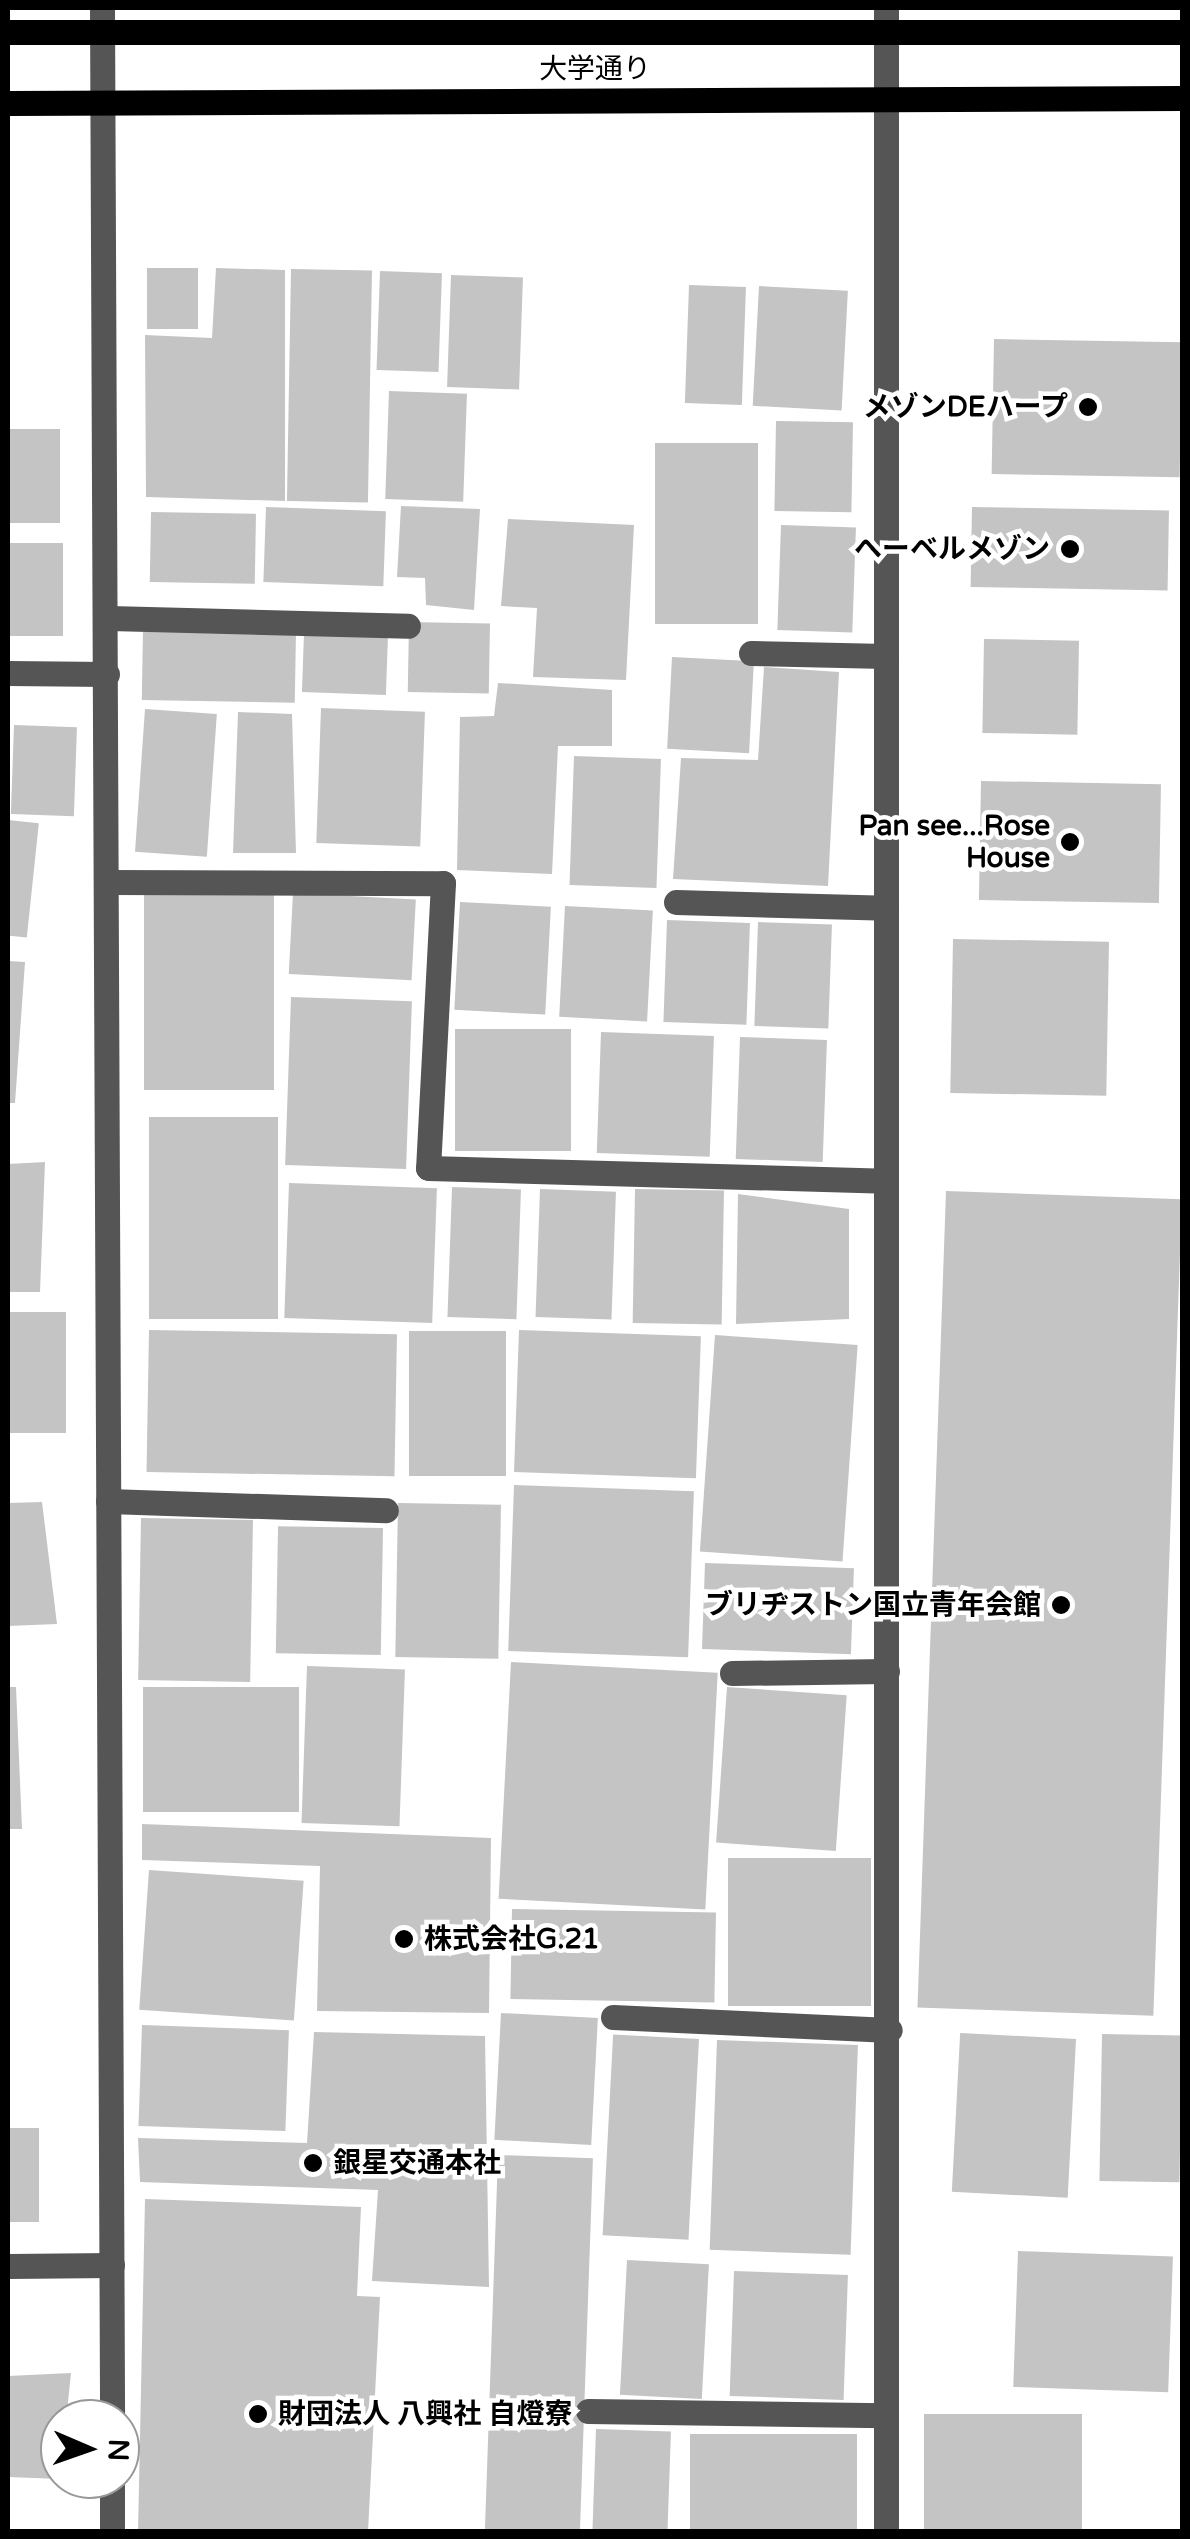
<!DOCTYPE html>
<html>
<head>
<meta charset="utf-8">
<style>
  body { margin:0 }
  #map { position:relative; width:1190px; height:2539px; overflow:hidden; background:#fff; font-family:"Varela Round","Noto Sans JP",sans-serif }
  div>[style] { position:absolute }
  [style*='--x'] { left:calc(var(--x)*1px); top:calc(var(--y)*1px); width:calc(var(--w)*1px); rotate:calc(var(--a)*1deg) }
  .building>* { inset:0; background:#c4c4c4; transform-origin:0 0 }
  .minor>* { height:25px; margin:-12.5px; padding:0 12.5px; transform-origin:12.5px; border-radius:12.5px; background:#555 }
  .major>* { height:25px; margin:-12.5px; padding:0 12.5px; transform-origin:12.5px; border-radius:12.5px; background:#000 }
  .dots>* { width:28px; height:28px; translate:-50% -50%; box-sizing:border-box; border:5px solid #fff; border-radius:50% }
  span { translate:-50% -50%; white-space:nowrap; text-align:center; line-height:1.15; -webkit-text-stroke:9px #fff; paint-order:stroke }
  .street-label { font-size:28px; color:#000 }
  .poi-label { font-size:28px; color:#000; font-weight:700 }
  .right { translate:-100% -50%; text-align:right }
  .left { translate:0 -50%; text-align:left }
  .frame { position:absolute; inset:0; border:10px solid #000; pointer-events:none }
  .north { position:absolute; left:40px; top:2399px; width:100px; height:100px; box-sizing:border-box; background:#fff; border:2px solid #999; border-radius:50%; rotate:92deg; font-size:28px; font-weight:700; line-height:40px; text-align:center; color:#000 }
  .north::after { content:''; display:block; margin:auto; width:35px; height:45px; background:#000; clip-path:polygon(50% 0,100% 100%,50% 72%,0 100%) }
</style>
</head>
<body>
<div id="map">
  <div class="building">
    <div style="left:147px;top:268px;width:51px;height:61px"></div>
    <div style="clip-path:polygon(216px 268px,285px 270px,285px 501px,146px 497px,145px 335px,212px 338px)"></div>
    <div style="left:291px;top:269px;width:81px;height:232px;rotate:1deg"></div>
    <div style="left:380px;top:271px;width:62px;height:99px;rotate:2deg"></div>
    <div style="left:451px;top:275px;width:72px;height:112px;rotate:2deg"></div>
    <div style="left:689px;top:285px;width:57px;height:118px;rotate:2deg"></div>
    <div style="left:759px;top:286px;width:89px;height:120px;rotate:3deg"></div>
    <div style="left:994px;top:339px;width:188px;height:135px;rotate:1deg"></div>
    <div style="left:389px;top:391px;width:78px;height:108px;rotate:2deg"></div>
    <div style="left:776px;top:421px;width:77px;height:90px;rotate:1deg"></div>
    <div style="left:60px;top:429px;width:94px;height:52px;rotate:90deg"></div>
    <div style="left:655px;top:443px;width:103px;height:181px"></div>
    <div style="clip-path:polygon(401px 506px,480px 509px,474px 610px,426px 605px,425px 578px,397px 577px)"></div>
    <div style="left:266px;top:507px;width:120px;height:75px;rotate:2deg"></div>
    <div style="left:972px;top:507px;width:197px;height:80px;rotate:1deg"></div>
    <div style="left:151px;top:512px;width:105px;height:70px;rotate:1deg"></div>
    <div style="clip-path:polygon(508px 519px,634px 525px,626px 680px,533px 677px,537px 608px,501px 606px)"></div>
    <div style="left:781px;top:525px;width:75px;height:105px;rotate:2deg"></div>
    <div style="left:8px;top:543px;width:55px;height:93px"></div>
    <div style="left:409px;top:622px;width:81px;height:70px;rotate:1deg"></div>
    <div style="left:143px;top:630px;width:153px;height:70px;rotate:1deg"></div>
    <div style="left:304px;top:633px;width:84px;height:59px;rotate:2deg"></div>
    <div style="left:984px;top:639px;width:95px;height:94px;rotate:1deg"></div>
    <div style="left:672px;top:657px;width:82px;height:92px;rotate:3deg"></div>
    <div style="clip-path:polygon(764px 667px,839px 672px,828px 886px,673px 879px,681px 758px,758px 760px)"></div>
    <div style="clip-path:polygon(498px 683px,612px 690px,612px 746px,558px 746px,552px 874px,457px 870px,460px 717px,494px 716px)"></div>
    <div style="left:321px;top:708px;width:104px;height:135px;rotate:2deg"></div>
    <div style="left:145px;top:709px;width:72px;height:143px;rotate:4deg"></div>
    <div style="clip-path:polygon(238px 712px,292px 714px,296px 853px,233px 853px)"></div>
    <div style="left:14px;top:725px;width:63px;height:89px;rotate:2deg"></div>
    <div style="left:574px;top:756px;width:87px;height:129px;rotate:2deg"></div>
    <div style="left:981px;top:781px;width:180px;height:119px;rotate:1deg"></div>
    <div style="left:8px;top:820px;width:31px;height:115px;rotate:6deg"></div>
    <div style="left:293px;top:893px;width:123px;height:81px;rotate:3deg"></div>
    <div style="left:144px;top:895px;width:130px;height:195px"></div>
    <div style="left:460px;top:902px;width:91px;height:108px;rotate:3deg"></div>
    <div style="left:565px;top:906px;width:88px;height:111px;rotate:3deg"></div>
    <div style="left:667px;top:920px;width:83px;height:102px;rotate:2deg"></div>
    <div style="left:758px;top:922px;width:74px;height:104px;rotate:2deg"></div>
    <div style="left:953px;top:939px;width:156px;height:154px;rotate:1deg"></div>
    <div style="clip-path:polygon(8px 961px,25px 962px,15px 1103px,8px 1103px)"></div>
    <div style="left:291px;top:997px;width:121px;height:168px;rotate:2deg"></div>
    <div style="left:455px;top:1029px;width:116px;height:122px"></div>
    <div style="left:601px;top:1032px;width:113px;height:121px;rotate:2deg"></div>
    <div style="left:740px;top:1037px;width:87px;height:122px;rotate:2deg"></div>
    <div style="left:149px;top:1117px;width:129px;height:202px"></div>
    <div style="clip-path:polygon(45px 1162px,40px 1292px,8px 1292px,8px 1164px)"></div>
    <div style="left:289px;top:1183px;width:148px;height:135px;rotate:2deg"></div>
    <div style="left:452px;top:1187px;width:69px;height:130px;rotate:2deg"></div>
    <div style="left:540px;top:1189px;width:76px;height:128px;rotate:2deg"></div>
    <div style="left:635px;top:1189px;width:89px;height:134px;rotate:1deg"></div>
    <div style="left:946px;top:1191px;width:236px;height:817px;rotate:2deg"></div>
    <div style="clip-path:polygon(738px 1194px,849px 1209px,849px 1319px,736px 1324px)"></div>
    <div style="left:66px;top:1312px;width:121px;height:58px;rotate:90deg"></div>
    <div style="left:149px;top:1330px;width:248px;height:142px;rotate:1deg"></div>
    <div style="left:519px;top:1330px;width:182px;height:142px;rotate:2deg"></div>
    <div style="left:409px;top:1331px;width:97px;height:145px"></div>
    <div style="left:715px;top:1335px;width:143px;height:217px;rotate:4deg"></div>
    <div style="left:514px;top:1485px;width:180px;height:166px;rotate:2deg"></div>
    <div style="clip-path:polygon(42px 1502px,57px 1624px,8px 1626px,8px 1503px)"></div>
    <div style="left:398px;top:1503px;width:103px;height:154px;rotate:1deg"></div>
    <div style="left:141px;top:1518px;width:112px;height:162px;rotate:1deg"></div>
    <div style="left:383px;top:1528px;width:127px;height:105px;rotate:91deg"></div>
    <div style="left:705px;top:1563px;width:149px;height:86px;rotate:2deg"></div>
    <div style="left:511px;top:1662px;width:207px;height:237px;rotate:3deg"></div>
    <div style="left:307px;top:1666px;width:98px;height:157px;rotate:2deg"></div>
    <div style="clip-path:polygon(8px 1687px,16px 1687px,22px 1829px,8px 1829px)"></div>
    <div style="left:143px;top:1687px;width:156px;height:125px"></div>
    <div style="left:727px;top:1687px;width:120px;height:156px;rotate:4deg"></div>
    <div style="clip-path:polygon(142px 1824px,491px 1838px,489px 2013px,317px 2011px,320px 1866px,142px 1860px)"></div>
    <div style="left:728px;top:1858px;width:143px;height:148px"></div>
    <div style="left:149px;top:1870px;width:155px;height:140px;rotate:4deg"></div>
    <div style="left:512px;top:1909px;width:204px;height:90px;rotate:1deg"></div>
    <div style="left:501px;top:2013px;width:97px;height:127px;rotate:3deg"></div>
    <div style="left:142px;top:2025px;width:147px;height:101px;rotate:2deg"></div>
    <div style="clip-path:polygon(314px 2032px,485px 2036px,489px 2287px,372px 2281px,378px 2190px,140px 2182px,138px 2138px,307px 2143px)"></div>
    <div style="left:1102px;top:2034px;width:80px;height:147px;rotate:1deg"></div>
    <div style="left:699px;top:2039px;width:201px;height:86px;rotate:93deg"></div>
    <div style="left:1076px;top:2039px;width:159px;height:116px;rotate:93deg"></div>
    <div style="left:717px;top:2040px;width:141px;height:210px;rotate:2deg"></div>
    <div style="left:8px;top:2128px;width:31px;height:94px"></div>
    <div style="left:498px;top:2155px;width:95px;height:377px;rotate:2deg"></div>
    <div style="clip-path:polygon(145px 2199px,361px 2207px,357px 2296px,380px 2297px,368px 2532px,138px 2532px)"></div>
    <div style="left:1018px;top:2251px;width:155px;height:136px;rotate:2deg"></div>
    <div style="left:627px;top:2260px;width:82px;height:135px;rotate:3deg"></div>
    <div style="left:734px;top:2271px;width:114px;height:125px;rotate:2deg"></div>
    <div style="clip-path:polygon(71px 2373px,60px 2479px,8px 2477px,8px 2376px)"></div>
    <div style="left:924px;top:2414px;width:158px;height:118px"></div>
    <div style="left:596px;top:2429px;width:75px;height:103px;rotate:2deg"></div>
    <div style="left:690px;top:2434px;width:167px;height:98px"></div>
  </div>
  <div class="minor">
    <div style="--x:102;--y:8;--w:2411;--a:89.76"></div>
    <div style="--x:886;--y:8;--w:2524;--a:90"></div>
    <div style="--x:109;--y:618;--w:299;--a:1.5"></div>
    <div style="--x:751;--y:653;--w:135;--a:1.3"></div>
    <div style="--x:8;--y:673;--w:99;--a:0.6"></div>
    <div style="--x:109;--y:882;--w:334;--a:0.2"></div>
    <div style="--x:443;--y:883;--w:285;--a:93"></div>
    <div style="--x:428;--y:1168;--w:457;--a:1.6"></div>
    <div style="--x:676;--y:902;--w:210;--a:1.6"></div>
    <div style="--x:108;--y:1501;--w:278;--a:1.9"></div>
    <div style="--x:732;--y:1673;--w:155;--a:-0.7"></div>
    <div style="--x:613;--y:2017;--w:277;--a:2.7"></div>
    <div style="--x:8;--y:2266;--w:104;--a:-0.6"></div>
    <div style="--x:588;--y:2411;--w:296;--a:0.8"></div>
    <div style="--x:112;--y:2479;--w:53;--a:90"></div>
  </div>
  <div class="major">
    <div style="--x:8;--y:32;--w:1174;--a:0"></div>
    <div style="--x:8;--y:103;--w:1174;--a:-0.24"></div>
  </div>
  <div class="dots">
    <div style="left:1088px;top:407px;background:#000"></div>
    <div style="left:1070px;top:549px;background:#000"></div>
    <div style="left:1070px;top:842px;background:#000"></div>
    <div style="left:1061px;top:1605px;background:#000"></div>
    <div style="left:404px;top:1939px;background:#000"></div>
    <div style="left:313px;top:2163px;background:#000"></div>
    <div style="left:258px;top:2414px;background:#000"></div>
  </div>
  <div class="street-label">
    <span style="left:595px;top:69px">大学通り</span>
  </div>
  <div class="poi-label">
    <span class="right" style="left:1068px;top:407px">メゾンDEハープ</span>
    <span class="right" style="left:1050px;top:549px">へーベルメゾン</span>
    <span class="right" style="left:1050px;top:842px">Pan see...Rose<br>House</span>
    <span class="right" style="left:1041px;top:1605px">ブリヂストン国立青年会館</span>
    <span class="left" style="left:424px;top:1939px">株式会社G.21</span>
    <span class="left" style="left:333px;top:2163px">銀星交通本社</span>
    <span class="left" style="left:278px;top:2414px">財団法人 八興社 自燈寮</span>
  </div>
  <div class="frame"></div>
  <div class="north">N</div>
</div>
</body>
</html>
